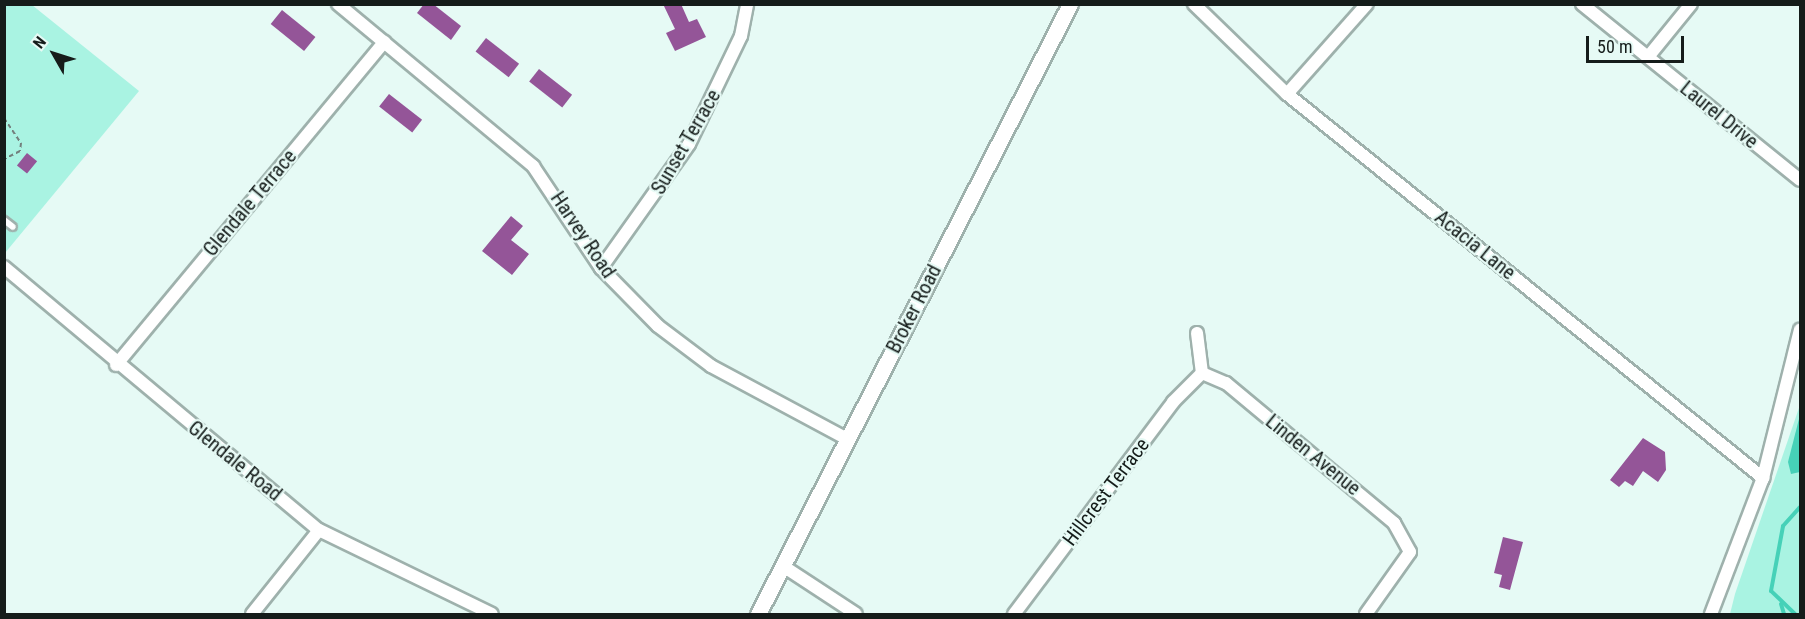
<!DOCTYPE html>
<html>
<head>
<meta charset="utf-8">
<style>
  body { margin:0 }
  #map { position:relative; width:1805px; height:619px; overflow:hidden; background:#e6faf5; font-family:"Roboto Condensed",sans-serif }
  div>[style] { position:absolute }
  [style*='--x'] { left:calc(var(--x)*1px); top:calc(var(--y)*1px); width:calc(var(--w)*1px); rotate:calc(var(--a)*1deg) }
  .green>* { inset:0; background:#a9f3e2 }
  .water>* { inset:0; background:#46d1b8 }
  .stream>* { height:4px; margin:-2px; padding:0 2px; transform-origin:2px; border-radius:2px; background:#46d1b8 }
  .building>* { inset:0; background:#945598; transform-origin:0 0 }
  .path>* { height:2px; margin-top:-1px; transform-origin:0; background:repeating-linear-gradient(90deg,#73807d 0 4.5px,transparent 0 7.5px) }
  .roads { filter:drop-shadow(2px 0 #9eb1ac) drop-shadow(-2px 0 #9eb1ac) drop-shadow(0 2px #9eb1ac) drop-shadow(0 -2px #9eb1ac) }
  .service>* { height:6px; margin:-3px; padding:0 3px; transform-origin:3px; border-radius:3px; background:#fff }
  .minor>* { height:12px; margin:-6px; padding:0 6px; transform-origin:6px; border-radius:6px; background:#fff }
  .tertiary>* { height:15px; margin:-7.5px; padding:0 7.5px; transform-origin:7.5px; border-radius:7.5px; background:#fff }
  span { translate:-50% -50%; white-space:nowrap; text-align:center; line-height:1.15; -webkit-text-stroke:4.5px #e6faf5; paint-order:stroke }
  .street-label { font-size:20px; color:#151c1a }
  .frame { position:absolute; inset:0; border:6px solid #151c1a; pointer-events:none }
  .north { position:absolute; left:24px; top:24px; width:60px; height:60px; -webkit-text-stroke:4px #e6faf5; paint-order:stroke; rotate:309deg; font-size:16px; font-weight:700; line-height:24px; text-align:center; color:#151c1a }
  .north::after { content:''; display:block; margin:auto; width:21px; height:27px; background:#151c1a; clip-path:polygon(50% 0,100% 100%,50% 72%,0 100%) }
  .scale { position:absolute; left:1586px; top:36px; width:98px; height:27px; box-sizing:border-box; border:3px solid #151c1a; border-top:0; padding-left:8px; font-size:18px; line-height:21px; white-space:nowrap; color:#151c1a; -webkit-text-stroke:4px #e6faf5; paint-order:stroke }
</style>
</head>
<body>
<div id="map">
  <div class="green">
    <div style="clip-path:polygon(5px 5px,32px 5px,139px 91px,5px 253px)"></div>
    <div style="clip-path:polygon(1800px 405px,1800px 614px,1730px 614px,1735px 594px)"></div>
  </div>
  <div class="water">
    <div style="clip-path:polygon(1800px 415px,1800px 472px,1791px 474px,1788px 462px)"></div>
  </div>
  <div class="stream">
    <div style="--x:1781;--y:604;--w:10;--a:73"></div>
    <div style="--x:1795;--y:614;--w:33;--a:-136"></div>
    <div style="--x:1771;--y:591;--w:66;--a:-79.5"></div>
    <div style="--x:1783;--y:526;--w:25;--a:-48"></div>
  </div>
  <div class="building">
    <div style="clip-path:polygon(424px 4px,433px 4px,461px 26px,451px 40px,417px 13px)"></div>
    <div style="clip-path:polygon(663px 4px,681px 4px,689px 22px,697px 19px,706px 37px,675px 51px,666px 33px,675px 29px)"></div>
    <div style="left:282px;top:10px;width:43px;height:18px;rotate:39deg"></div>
    <div style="left:486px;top:38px;width:42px;height:17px;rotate:38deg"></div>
    <div style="left:539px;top:69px;width:42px;height:16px;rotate:38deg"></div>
    <div style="left:389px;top:94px;width:42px;height:16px;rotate:38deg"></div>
    <div style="left:27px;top:153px;width:13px;height:16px;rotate:39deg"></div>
    <div style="clip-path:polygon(511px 216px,523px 226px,511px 240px,529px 254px,512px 275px,482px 251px)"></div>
    <div style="clip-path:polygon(1643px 438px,1665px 452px,1666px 470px,1658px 482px,1643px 471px,1633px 486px,1625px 481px,1619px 487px,1610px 480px)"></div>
    <div style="clip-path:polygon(1503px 537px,1523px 542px,1510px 590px,1499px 587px,1502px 575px,1494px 573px)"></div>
  </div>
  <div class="path">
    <div style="--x:4;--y:118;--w:30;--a:56"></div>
    <div style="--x:21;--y:143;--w:8;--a:97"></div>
    <div style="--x:20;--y:151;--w:18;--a:153"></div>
  </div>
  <div class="roads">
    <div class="service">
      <div style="--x:4;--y:220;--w:11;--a:38"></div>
    </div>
    <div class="minor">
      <div style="--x:338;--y:4;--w:254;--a:39.7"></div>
      <div style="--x:533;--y:166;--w:123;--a:56.3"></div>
      <div style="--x:601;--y:268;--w:81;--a:45.5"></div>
      <div style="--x:658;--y:326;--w:66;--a:37"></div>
      <div style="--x:711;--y:366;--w:154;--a:28.2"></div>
      <div style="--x:1194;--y:4;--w:129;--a:44.1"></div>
      <div style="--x:1287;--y:94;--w:612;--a:38.89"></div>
      <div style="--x:1582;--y:4;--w:280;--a:38.9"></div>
      <div style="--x:1648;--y:57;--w:68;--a:-50.9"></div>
      <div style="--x:1287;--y:94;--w:120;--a:-48.4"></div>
      <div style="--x:4;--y:267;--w:410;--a:39.9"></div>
      <div style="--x:319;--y:530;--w:192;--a:25.9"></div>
      <div style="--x:601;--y:268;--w:152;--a:-54.6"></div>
      <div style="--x:689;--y:144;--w:120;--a:-64.3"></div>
      <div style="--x:741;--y:36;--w:33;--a:-79"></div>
      <div style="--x:1197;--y:333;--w:40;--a:82.9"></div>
      <div style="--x:116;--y:365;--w:420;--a:-50.3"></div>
      <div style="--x:1202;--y:373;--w:26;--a:23"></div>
      <div style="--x:1226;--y:383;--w:219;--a:39.8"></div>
      <div style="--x:1394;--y:523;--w:33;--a:61"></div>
      <div style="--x:1410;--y:552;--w:76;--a:125.4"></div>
      <div style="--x:783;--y:566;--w:87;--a:33.3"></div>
      <div style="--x:252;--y:614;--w:107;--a:-51.4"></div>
      <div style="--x:1014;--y:614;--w:265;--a:-53.1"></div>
      <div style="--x:1173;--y:402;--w:41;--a:-45"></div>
      <div style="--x:1711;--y:614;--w:146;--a:-69.1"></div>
      <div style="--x:1763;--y:478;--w:153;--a:-76"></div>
    </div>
    <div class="tertiary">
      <div style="--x:758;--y:614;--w:685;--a:-62.91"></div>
    </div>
  </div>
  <div class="street-label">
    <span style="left:1719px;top:115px;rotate:39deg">Laurel Drive</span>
    <span style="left:686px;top:142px;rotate:-60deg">Sunset Terrace</span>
    <span style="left:250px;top:203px;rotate:-50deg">Glendale Terrace</span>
    <span style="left:583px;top:235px;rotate:56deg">Harvey Road</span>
    <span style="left:1475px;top:245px;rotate:39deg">Acacia Lane</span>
    <span style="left:914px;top:309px;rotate:-63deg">Broker Road</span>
    <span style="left:1313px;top:455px;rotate:39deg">Linden Avenue</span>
    <span style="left:235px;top:461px;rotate:39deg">Glendale Road</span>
    <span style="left:1106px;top:492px;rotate:-53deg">Hillcrest Terrace</span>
  </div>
  <div class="frame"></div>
  <div class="north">N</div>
  <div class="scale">50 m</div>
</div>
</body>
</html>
